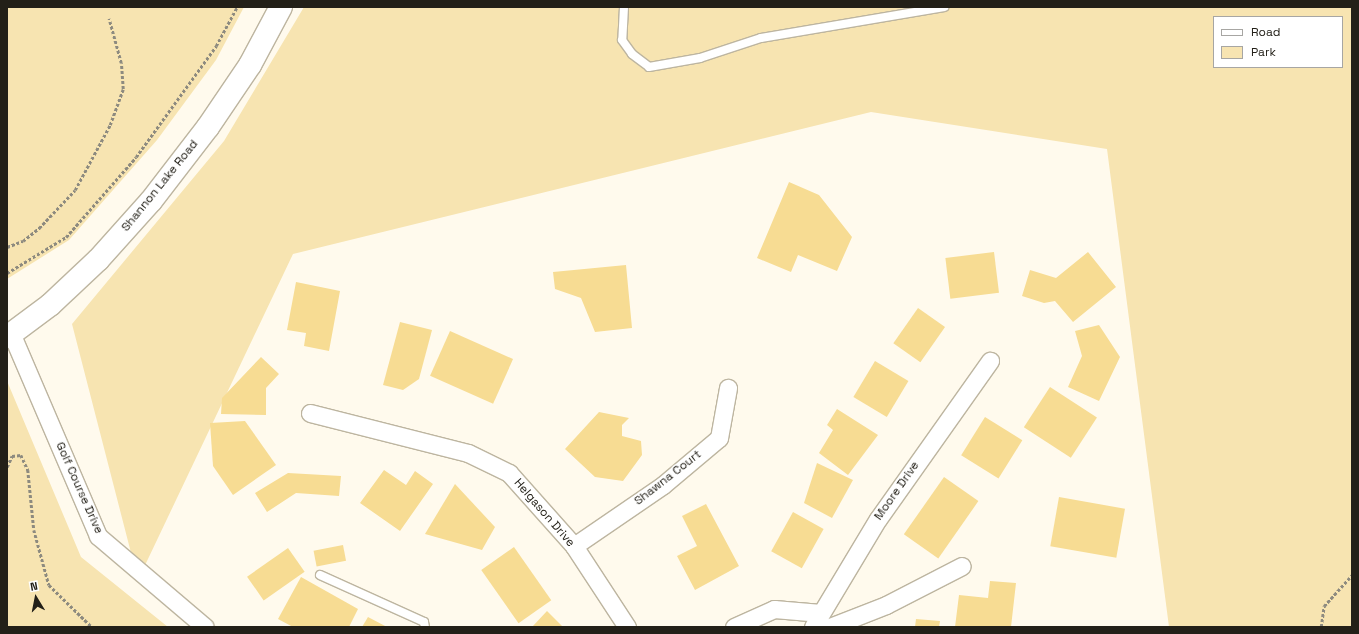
<!DOCTYPE html>
<html>
<head>
<meta charset="utf-8">
<style>
  body { margin:0 }
  #map { position:relative; width:1359px; height:634px; overflow:hidden; background:#fffaed; font-family:"Space Grotesk",sans-serif }
  div>[style] { position:absolute }
  [style*='--x'] { left:calc(var(--x)*1px); top:calc(var(--y)*1px); width:calc(var(--w)*1px); rotate:calc(var(--a)*1deg) }
  .green>* { inset:0; background:#f7e4b1 }
  .building>* { inset:0; background:#f7dc93; transform-origin:0 0 }
  .path>* { height:2.5px; margin-top:-1.25px; transform-origin:0; background:repeating-linear-gradient(90deg,#8d8a7f 0 3px,transparent 0 5px) }
  .roads { filter:drop-shadow(1px 0 #bdb5a0) drop-shadow(-1px 0 #bdb5a0) drop-shadow(0 1px #bdb5a0) drop-shadow(0 -1px #bdb5a0) }
  .lane>* { height:8px; margin:-4px; padding:0 4px; transform-origin:4px; border-radius:4px; background:#fff }
  .street>* { height:17px; margin:-8.5px; padding:0 8.5px; transform-origin:8.5px; border-radius:8.5px; background:#fff }
  .secondary>* { height:22px; margin:-11px; padding:0 11px; transform-origin:11px; border-radius:11px; background:#fff }
  span { translate:-50% -50%; white-space:nowrap; text-align:center; line-height:1.15; -webkit-text-stroke:3px #fff; paint-order:stroke }
  .street-label { font-size:12px; color:#232018 }
  .frame { position:absolute; inset:0; border:8px solid #232018; pointer-events:none }
  .legend { position:absolute; left:1213px; top:16px; width:130px; height:52px; box-sizing:border-box; background:#fff; border:1px solid #a7a6a3; margin:0; padding:5px 7px; list-style:none; font-size:12px; color:#232018 }
  .legend li { display:flex; align-items:center; gap:8px; height:20px }
  .legend b { width:20px; border:1px solid #a7a6a3 }
  .north { position:absolute; left:16px; top:578px; width:40px; height:40px; -webkit-text-stroke:3px #fff; paint-order:stroke; rotate:350deg; font-size:11px; font-weight:700; line-height:16px; text-align:center; color:#232018 }
  .north::after { content:''; display:block; margin:auto; width:14px; height:18px; background:#232018; clip-path:polygon(50% 0,100% 100%,50% 72%,0 100%) }
</style>
</head>
<body>
<div id="map">
  <div class="green">
    <div style="clip-path:polygon(7px 7px,244px 7px,216px 60px,157px 140px,69px 240px,7px 279px)"></div>
    <div style="clip-path:polygon(evenodd,304px 7px,1352px 7px,1352px 627px,1169px 627px,1107px 149px,871px 112px,293px 254px,138px 580px,72px 324px,224px 141px,304px 7px,1214px 17px,1342px 17px,1342px 67px,1214px 67px,1214px 17px)"></div>
    <div style="clip-path:polygon(7px 381px,81px 557px,168px 627px,7px 627px)"></div>
  </div>
  <div class="building">
    <div style="clip-path:polygon(789px 182px,819px 195px,852px 237px,837px 271px,798px 255px,791px 272px,757px 258px)"></div>
    <div style="left:994px;top:252px;width:41px;height:49px;rotate:83deg"></div>
    <div style="clip-path:polygon(1088px 252px,1116px 287px,1073px 322px,1055px 301px,1044px 303px,1022px 296px,1030px 270px,1056px 278px)"></div>
    <div style="clip-path:polygon(626px 265px,632px 328px,595px 332px,581px 298px,555px 289px,553px 272px)"></div>
    <div style="clip-path:polygon(296px 282px,340px 291px,329px 351px,304px 346px,306px 333px,287px 330px)"></div>
    <div style="left:918px;top:308px;width:33px;height:43px;rotate:35deg"></div>
    <div style="clip-path:polygon(400px 322px,432px 330px,419px 379px,403px 390px,383px 385px)"></div>
    <div style="clip-path:polygon(1099px 325px,1120px 357px,1099px 401px,1068px 387px,1082px 356px,1075px 331px)"></div>
    <div style="left:450px;top:331px;width:69px;height:49px;rotate:24deg"></div>
    <div style="clip-path:polygon(261px 357px,279px 374px,266px 388px,266px 415px,221px 414px,222px 398px)"></div>
    <div style="left:875px;top:361px;width:39px;height:42px;rotate:31deg"></div>
    <div style="left:1050px;top:387px;width:56px;height:48px;rotate:33deg"></div>
    <div style="clip-path:polygon(837px 409px,878px 435px,848px 475px,819px 453px,833px 430px,827px 425px)"></div>
    <div style="clip-path:polygon(599px 412px,629px 418px,622px 425px,622px 436px,641px 441px,642px 455px,623px 481px,595px 477px,565px 449px)"></div>
    <div style="left:985px;top:417px;width:44px;height:45px;rotate:32deg"></div>
    <div style="clip-path:polygon(245px 421px,276px 465px,233px 495px,213px 466px,210px 423px)"></div>
    <div style="clip-path:polygon(817px 463px,853px 480px,832px 518px,804px 503px)"></div>
    <div style="clip-path:polygon(384px 470px,406px 485px,415px 471px,433px 484px,400px 531px,360px 503px)"></div>
    <div style="clip-path:polygon(288px 473px,341px 476px,339px 496px,296px 493px,267px 512px,255px 493px)"></div>
    <div style="left:944px;top:477px;width:42px;height:70px;rotate:35deg"></div>
    <div style="clip-path:polygon(455px 484px,495px 527px,482px 550px,425px 534px)"></div>
    <div style="left:1059px;top:497px;width:67px;height:50px;rotate:10deg"></div>
    <div style="clip-path:polygon(706px 504px,739px 566px,695px 590px,677px 556px,697px 546px,682px 516px)"></div>
    <div style="left:793px;top:512px;width:35px;height:45px;rotate:29deg"></div>
    <div style="left:343px;top:545px;width:16px;height:30px;rotate:79deg"></div>
    <div style="left:514px;top:547px;width:65px;height:40px;rotate:55deg"></div>
    <div style="left:288px;top:548px;width:29px;height:50px;rotate:55deg"></div>
    <div style="clip-path:polygon(301px 577px,358px 609px,349px 627px,293px 627px,278px 619px)"></div>
    <div style="clip-path:polygon(990px 581px,1016px 583px,1011px 627px,955px 627px,959px 595px,988px 598px)"></div>
    <div style="clip-path:polygon(547px 611px,563px 627px,532px 627px)"></div>
    <div style="clip-path:polygon(368px 617px,387px 627px,362px 627px)"></div>
    <div style="clip-path:polygon(916px 619px,940px 621px,939px 627px,915px 627px)"></div>
  </div>
  <div class="path">
    <div style="--x:7;--y:247;--w:17;--a:-21"></div>
    <div style="--x:23;--y:241;--w:21;--a:-39"></div>
    <div style="--x:39;--y:228;--w:52;--a:-46.5"></div>
    <div style="--x:75;--y:190;--w:74;--a:-61.7"></div>
    <div style="--x:110;--y:125;--w:38;--a:-70"></div>
    <div style="--x:123;--y:89;--w:26;--a:-94"></div>
    <div style="--x:121;--y:63;--w:46;--a:-105.3"></div>
    <div style="--x:7;--y:273;--w:69;--a:-31.4"></div>
    <div style="--x:66;--y:237;--w:106;--a:-48.8"></div>
    <div style="--x:136;--y:157;--w:137;--a:-54.2"></div>
    <div style="--x:216;--y:46;--w:44;--a:-61.7"></div>
    <div style="--x:7;--y:467;--w:12;--a:-66"></div>
    <div style="--x:12;--y:456;--w:9;--a:-6"></div>
    <div style="--x:21;--y:455;--w:17;--a:65"></div>
    <div style="--x:28;--y:470;--w:60;--a:84.3"></div>
    <div style="--x:34;--y:530;--w:57;--a:74.7"></div>
    <div style="--x:49;--y:585;--w:60;--a:44.3"></div>
    <div style="--x:1321;--y:627;--w:21;--a:-82"></div>
    <div style="--x:1324;--y:606;--w:42;--a:-47.9"></div>
  </div>
  <div class="roads">
    <div class="lane">
      <div style="--x:624;--y:7;--w:33;--a:93"></div>
      <div style="--x:622;--y:40;--w:17;--a:54"></div>
      <div style="--x:632;--y:54;--w:21;--a:37"></div>
      <div style="--x:649;--y:67;--w:52;--a:-10"></div>
      <div style="--x:700;--y:58;--w:64;--a:-18.2"></div>
      <div style="--x:761;--y:38;--w:186;--a:-9.6"></div>
      <div style="--x:320;--y:575;--w:114;--a:24.3"></div>
      <div style="--x:424;--y:622;--w:5;--a:79"></div>
    </div>
    <div class="street">
      <div style="--x:12;--y:335;--w:219;--a:66.8"></div>
      <div style="--x:98;--y:536;--w:140;--a:40.4"></div>
      <div style="--x:310;--y:413;--w:163;--a:14.2"></div>
      <div style="--x:468;--y:453;--w:46;--a:26"></div>
      <div style="--x:509;--y:473;--w:98;--a:48.3"></div>
      <div style="--x:574;--y:546;--w:97;--a:56.8"></div>
      <div style="--x:574;--y:546;--w:108;--a:-34.4"></div>
      <div style="--x:663;--y:485;--w:73;--a:-40"></div>
      <div style="--x:719;--y:438;--w:51;--a:-79.8"></div>
      <div style="--x:734;--y:627;--w:44;--a:-24.2"></div>
      <div style="--x:774;--y:609;--w:47;--a:4.9"></div>
      <div style="--x:813;--y:627;--w:126;--a:-59"></div>
      <div style="--x:878;--y:519;--w:194;--a:-54.7"></div>
      <div style="--x:830;--y:627;--w:60;--a:-21.4"></div>
      <div style="--x:886;--y:605;--w:85;--a:-27.2"></div>
    </div>
    <div class="secondary">
      <div style="--x:7;--y:337;--w:54;--a:-36.7"></div>
      <div style="--x:50;--y:305;--w:66;--a:-43.2"></div>
      <div style="--x:98;--y:260;--w:79;--a:-48.1"></div>
      <div style="--x:151;--y:201;--w:93;--a:-52.4"></div>
      <div style="--x:208;--y:127;--w:75;--a:-55.9"></div>
      <div style="--x:250;--y:65;--w:66;--a:-61.9"></div>
    </div>
  </div>
  <div class="street-label">
    <span style="left:160px;top:186px;rotate:-51deg">Shannon Lake Road</span>
    <span style="left:668px;top:478px;rotate:-38deg">Shawna Court</span>
    <span style="left:79px;top:488px;rotate:66deg">Golf Course Drive</span>
    <span style="left:897px;top:491px;rotate:-55deg">Moore Drive</span>
    <span style="left:544px;top:513px;rotate:49deg">Helgason Drive</span>
  </div>
  <div class="frame"></div>
  <ul class="legend">
  <li><b style="height:5px;background:#fff"></b>Road</li>
  <li><b style="height:11px;background:#f7e4b1"></b>Park</li>
  </ul>
  <div class="north">N</div>
</div>
</body>
</html>
